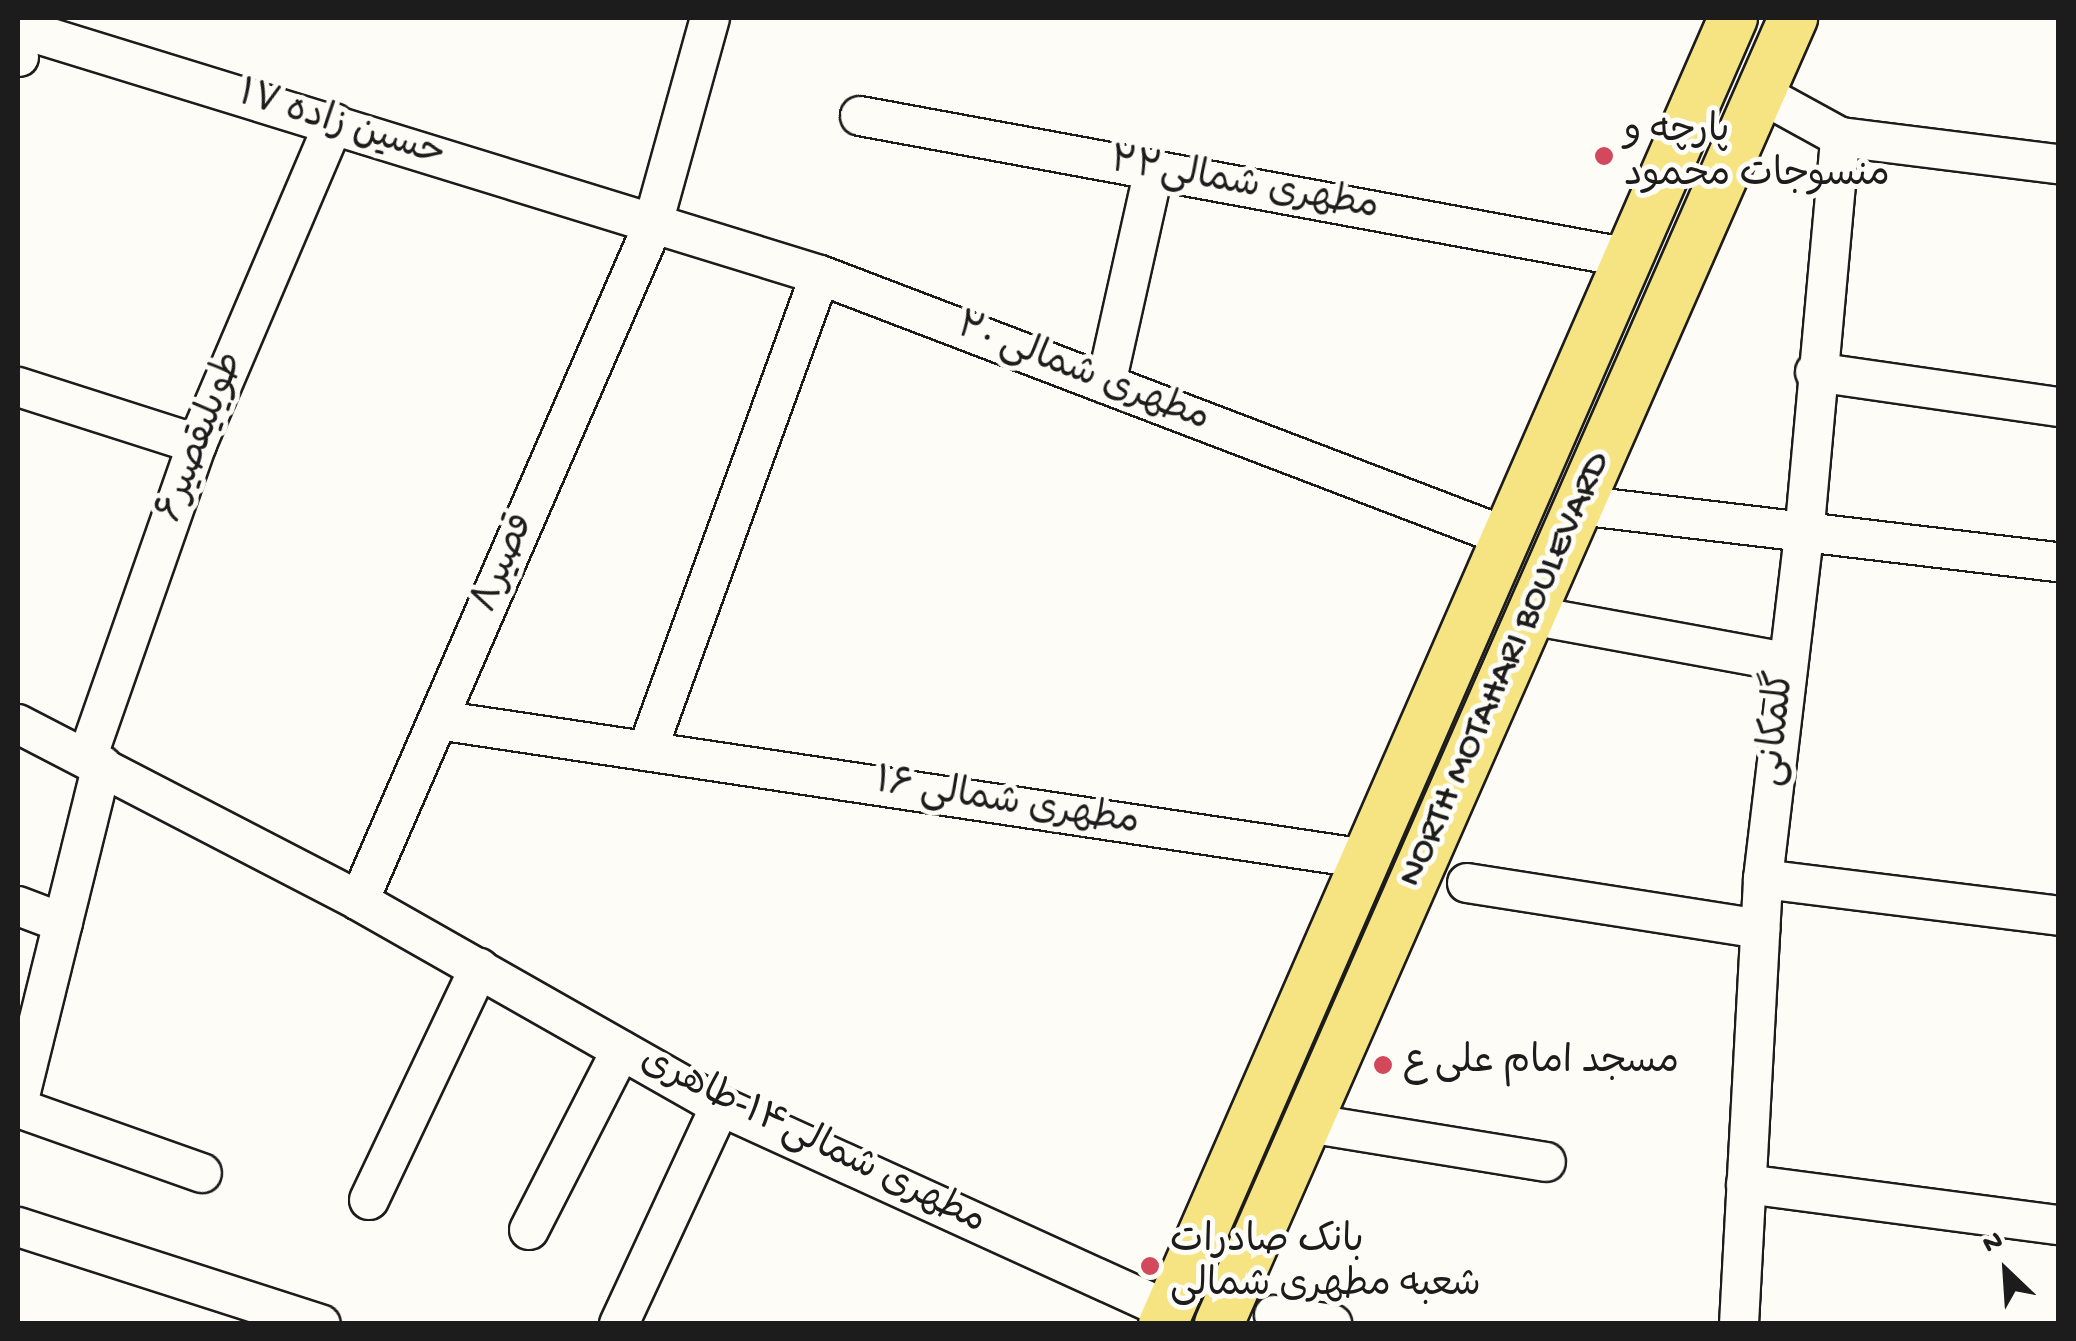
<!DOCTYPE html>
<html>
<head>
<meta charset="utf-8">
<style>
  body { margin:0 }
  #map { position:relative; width:2076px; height:1341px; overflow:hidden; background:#fdfcf7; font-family:"Gochi Hand","Playpen Sans Arabic",sans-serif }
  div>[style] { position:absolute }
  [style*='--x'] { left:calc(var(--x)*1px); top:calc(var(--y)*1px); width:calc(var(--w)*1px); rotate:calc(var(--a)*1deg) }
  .roads { filter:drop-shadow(2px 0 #1c1c1c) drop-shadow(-2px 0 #1c1c1c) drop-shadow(0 2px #1c1c1c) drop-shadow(0 -2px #1c1c1c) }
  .minor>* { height:38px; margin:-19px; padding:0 19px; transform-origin:19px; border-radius:19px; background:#fdfcf7 }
  .major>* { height:48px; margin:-24px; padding:0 24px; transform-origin:24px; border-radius:24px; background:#f6e381 }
  .dots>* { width:28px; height:28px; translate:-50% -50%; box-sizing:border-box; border:5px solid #fdfcf7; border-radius:50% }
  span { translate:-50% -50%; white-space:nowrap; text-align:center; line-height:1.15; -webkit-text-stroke:10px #fdfcf7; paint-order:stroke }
  .street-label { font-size:38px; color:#1c1c1c }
  .poi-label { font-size:38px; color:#1c1c1c }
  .left { translate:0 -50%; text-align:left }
  .frame { position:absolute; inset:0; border:20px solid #1c1c1c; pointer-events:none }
  .north { position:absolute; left:1956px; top:1221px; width:100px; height:100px; -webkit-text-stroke:8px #fdfcf7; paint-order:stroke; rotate:335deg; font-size:28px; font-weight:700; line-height:40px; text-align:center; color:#1c1c1c }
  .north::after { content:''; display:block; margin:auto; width:35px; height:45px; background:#1c1c1c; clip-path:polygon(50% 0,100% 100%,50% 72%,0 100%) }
</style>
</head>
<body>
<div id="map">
  <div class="roads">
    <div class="minor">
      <div style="--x:28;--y:31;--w:829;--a:17.12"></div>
      <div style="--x:820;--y:275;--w:735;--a:20.88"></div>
      <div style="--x:18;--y:57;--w:1;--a:0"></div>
      <div style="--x:1760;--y:93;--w:91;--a:28.8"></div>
      <div style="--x:1840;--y:137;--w:220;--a:7.1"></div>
      <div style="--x:860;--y:116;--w:782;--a:10.46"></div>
      <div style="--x:1815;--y:372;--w:246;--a:8.2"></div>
      <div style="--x:1106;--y:384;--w:219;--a:-77.4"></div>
      <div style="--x:18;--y:387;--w:188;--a:17.7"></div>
      <div style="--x:1578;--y:505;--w:483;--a:6.8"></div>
      <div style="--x:1530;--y:615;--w:260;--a:10.4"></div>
      <div style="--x:438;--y:720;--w:938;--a:8.52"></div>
      <div style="--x:18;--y:724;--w:384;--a:27.4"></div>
      <div style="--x:359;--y:901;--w:415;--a:29.6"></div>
      <div style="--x:720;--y:1106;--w:494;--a:24.5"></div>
      <div style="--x:647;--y:751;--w:506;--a:-70.03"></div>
      <div style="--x:87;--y:758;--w:333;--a:-70.7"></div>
      <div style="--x:197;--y:444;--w:349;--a:-66.9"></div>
      <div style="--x:1763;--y:879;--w:297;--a:7.1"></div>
      <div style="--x:1467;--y:883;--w:297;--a:8.9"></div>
      <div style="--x:359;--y:901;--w:735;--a:-66.5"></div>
      <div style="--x:652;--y:227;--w:217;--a:-74.5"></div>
      <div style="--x:18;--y:906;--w:48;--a:20.7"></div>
      <div style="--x:18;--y:1104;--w:349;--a:-76.1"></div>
      <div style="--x:18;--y:1108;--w:195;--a:19.5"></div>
      <div style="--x:1308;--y:1123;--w:241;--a:9.3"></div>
      <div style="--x:1746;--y:1184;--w:315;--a:7.5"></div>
      <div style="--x:369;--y:1200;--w:257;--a:-64.6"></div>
      <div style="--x:18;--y:1227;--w:318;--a:17.8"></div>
      <div style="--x:529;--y:1230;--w:202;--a:-62.9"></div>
      <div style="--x:1274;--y:1315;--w:59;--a:8.8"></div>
      <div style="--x:619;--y:1324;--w:240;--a:-65.1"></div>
      <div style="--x:1739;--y:1324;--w:446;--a:-86.9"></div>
      <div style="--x:1763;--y:879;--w:345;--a:-83.2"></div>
      <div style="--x:1804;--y:536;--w:401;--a:-84.8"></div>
    </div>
    <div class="major">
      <div style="--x:1163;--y:1324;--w:1425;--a:-66.42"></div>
      <div style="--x:1219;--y:1324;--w:1427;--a:-66.27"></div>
    </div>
  </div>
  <div class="dots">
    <div style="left:1604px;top:156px;background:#d1495b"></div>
    <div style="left:1383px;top:1065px;background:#d1495b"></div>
    <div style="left:1150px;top:1266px;background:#d1495b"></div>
  </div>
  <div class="street-label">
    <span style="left:341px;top:127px;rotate:17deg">حسین زاده ۱۷</span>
    <span style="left:1244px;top:187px;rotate:10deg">مطهری شمالی۲۲</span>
    <span style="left:1082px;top:375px;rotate:21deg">مطهری شمالی ۲۰</span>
    <span style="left:203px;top:438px;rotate:-69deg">طویلیقصیر۶</span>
    <span style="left:506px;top:564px;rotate:-67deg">قصیر۸</span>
    <span style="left:1506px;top:670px;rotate:-66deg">NORTH MOTAHARI BOULEVARD</span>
    <span style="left:1779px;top:729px;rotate:-84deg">گلمکانی</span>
    <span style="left:1007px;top:805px;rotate:9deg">مطهری شمالی ۱۶</span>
    <span style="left:812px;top:1143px;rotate:26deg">مطهری شمالی۱۴-طاهری</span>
  </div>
  <div class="poi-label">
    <span class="left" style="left:1624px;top:156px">پارچه و<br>منسوجات محمود</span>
    <span class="left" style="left:1403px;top:1065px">مسجد امام علی ع</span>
    <span class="left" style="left:1170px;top:1266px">بانک صادرات<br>شعبه مطهری شمالی</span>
  </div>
  <div class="frame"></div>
  <div class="north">N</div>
</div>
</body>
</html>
